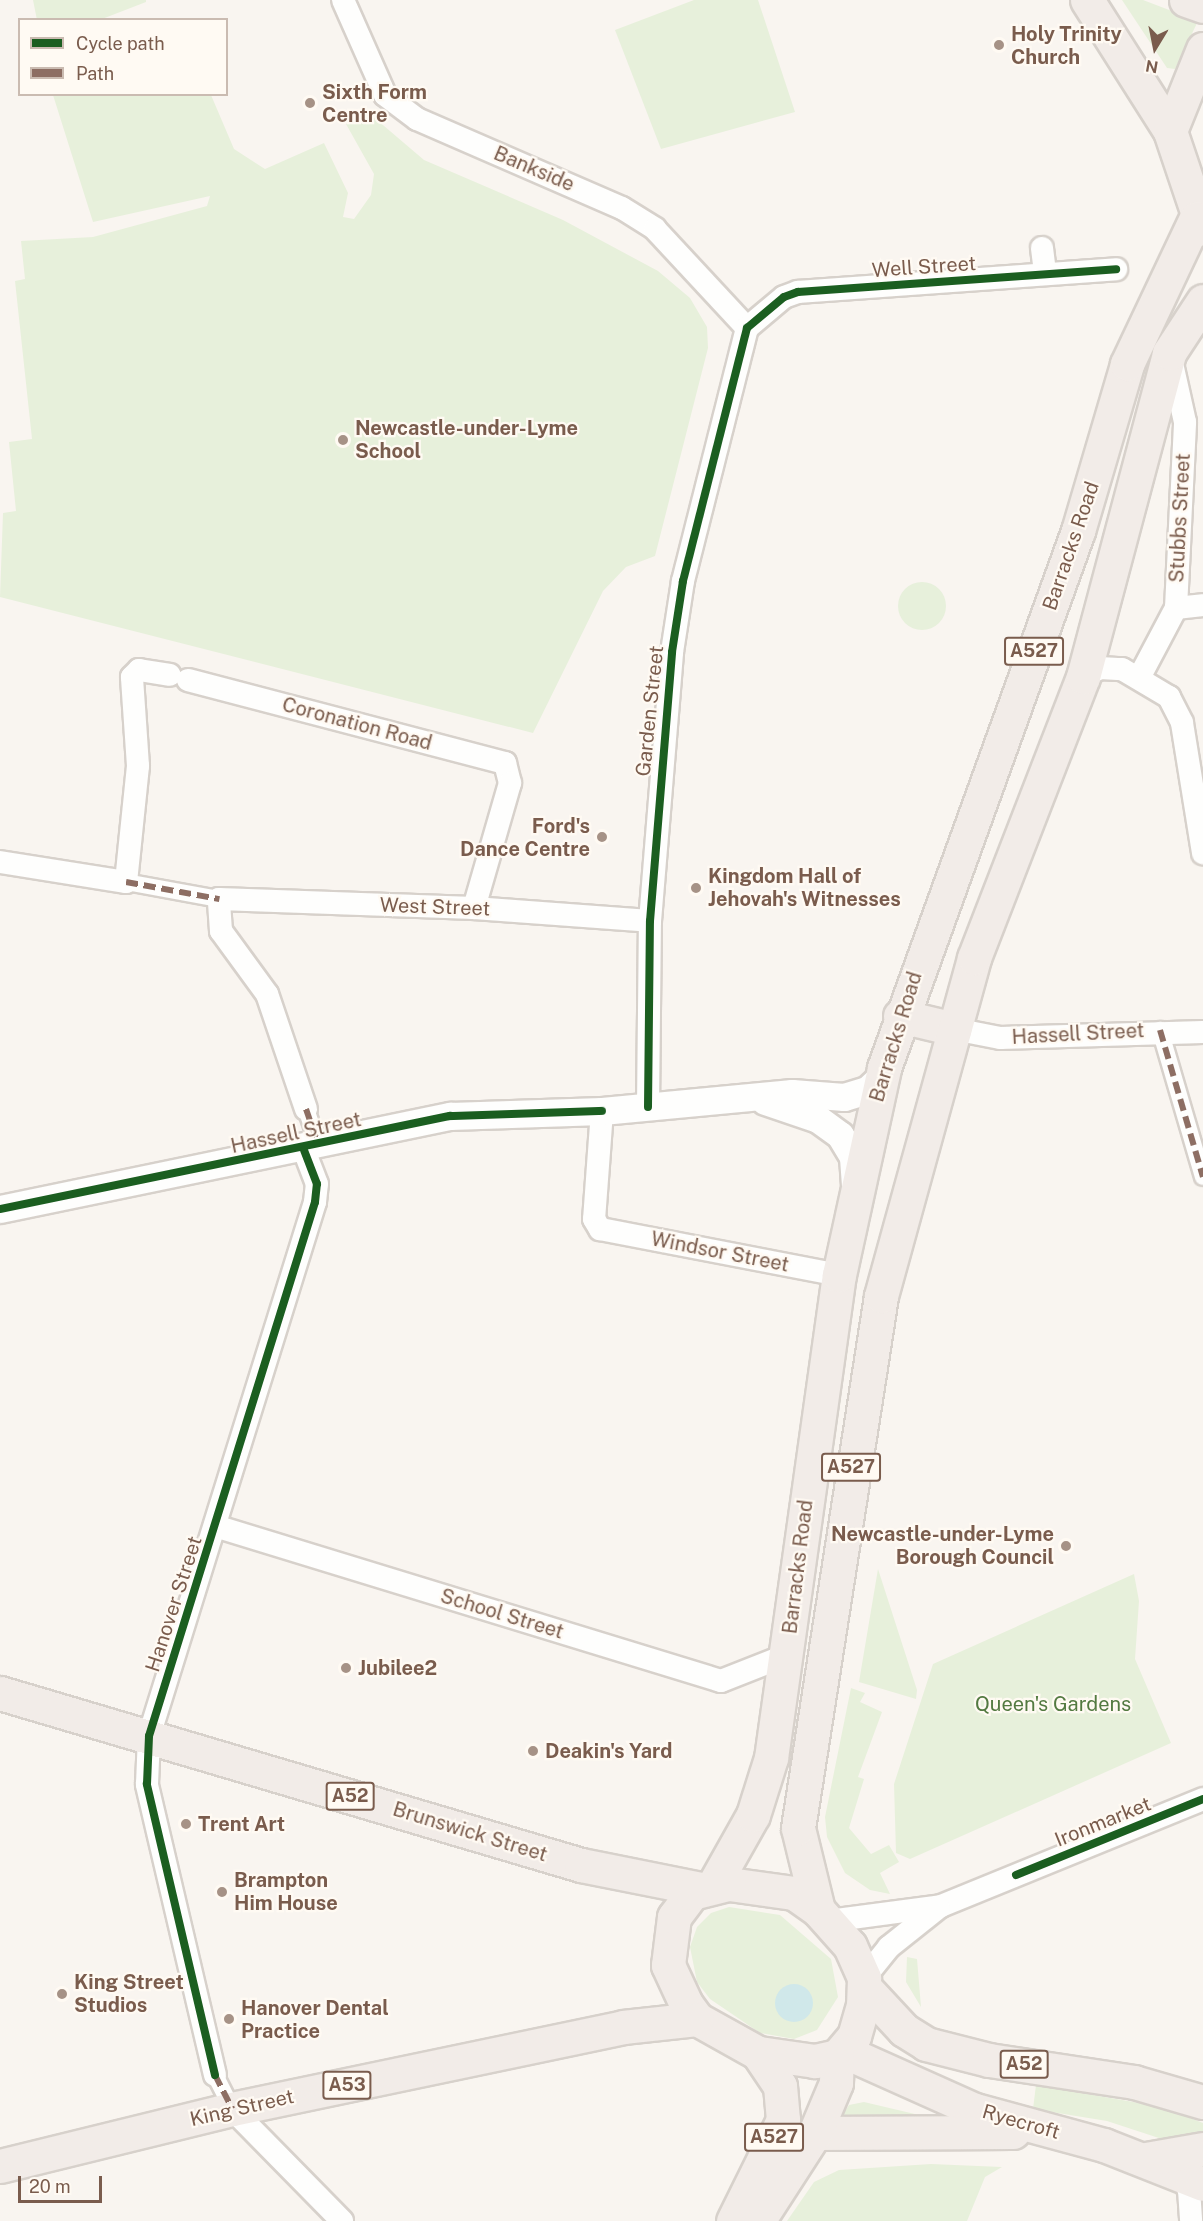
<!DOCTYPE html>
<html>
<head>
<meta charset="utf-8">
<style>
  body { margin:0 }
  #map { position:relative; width:1203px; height:2221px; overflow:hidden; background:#f9f5f0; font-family:"Public Sans",sans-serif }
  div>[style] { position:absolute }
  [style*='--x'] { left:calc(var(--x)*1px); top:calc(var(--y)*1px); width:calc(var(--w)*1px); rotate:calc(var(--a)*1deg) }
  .green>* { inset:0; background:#e7f0db }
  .round { border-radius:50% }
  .water>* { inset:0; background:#d0e8ea }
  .roads { filter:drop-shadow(2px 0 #d7d1cb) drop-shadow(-2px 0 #d7d1cb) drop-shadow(0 2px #d7d1cb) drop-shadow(0 -2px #d7d1cb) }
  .pedestrian>* { height:16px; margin:-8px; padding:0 8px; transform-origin:8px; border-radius:8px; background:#fefefd }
  .minor>* { height:22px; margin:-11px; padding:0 11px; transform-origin:11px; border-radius:11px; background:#fefefd }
  .tertiary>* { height:27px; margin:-13.5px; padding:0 13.5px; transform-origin:13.5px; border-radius:13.5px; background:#fefefd }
  .trunk>* { height:33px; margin:-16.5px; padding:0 16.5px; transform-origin:16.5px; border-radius:16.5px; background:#f2ece8 }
  .quiet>* { height:6px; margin-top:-3px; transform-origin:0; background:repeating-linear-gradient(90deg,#8d6e63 0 12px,transparent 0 18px) }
  .cycleway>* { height:8px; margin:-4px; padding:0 4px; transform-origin:4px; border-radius:4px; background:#1b5e20 }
  .dots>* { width:16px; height:16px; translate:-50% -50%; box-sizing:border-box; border:3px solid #fffaf3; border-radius:50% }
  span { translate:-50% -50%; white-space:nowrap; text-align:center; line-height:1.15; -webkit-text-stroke:4.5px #fffaf3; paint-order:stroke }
  .shield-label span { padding:2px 4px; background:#fffaf3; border:2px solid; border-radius:4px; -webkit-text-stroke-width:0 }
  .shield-label { font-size:18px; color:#7a5c4d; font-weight:700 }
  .poi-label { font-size:20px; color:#7a5c4d; font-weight:700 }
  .left { translate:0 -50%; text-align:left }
  .right { translate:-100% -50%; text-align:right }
  .street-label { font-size:20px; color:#7a5c4d }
  .park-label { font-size:20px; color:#537a41 }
  .legend { position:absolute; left:18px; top:18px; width:210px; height:78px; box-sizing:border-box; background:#fffaf3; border:2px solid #cabbb1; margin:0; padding:8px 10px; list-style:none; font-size:18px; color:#7a5c4d }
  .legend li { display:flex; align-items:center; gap:12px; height:30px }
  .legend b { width:30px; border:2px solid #cabbb1 }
  .north { position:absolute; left:1125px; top:18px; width:60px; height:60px; -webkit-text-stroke:4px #fffaf3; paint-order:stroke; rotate:190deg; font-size:16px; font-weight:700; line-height:24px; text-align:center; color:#7a5c4d }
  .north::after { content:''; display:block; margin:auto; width:21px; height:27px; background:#7a5c4d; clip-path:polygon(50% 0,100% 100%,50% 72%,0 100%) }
  .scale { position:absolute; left:18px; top:2176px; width:84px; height:27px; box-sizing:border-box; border:3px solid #7a5c4d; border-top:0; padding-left:8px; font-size:18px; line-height:21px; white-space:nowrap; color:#7a5c4d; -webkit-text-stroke:4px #fffaf3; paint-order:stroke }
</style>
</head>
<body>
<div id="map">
  <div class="green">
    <div style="clip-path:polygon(33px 0,146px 0,146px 2px,102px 19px,37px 20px)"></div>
    <div style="clip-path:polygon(694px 0,758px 0,795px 112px,661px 149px,615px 30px)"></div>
    <div style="clip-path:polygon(1122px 0,1143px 0,1198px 21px,1175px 69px,1167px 68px)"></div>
    <div style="clip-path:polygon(53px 95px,211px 95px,234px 149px,265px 169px,324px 143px,348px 193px,343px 217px,354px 219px,371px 195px,374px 174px,346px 124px,370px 114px,424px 160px,563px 220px,658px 271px,690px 298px,707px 327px,708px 348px,655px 556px,626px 567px,603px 591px,533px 733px,0 597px,3px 513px,16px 511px,9px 442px,32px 439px,15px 281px,25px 279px,21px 241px,93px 237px,207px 206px,210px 196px,93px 222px)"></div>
    <div class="round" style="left:898px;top:582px;width:48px;height:48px"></div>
    <div style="clip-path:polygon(878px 1569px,917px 1690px,916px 1699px,859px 1682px)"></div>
    <div style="clip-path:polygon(1134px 1574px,1139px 1601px,1135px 1659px,1171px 1743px,910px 1859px,896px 1853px,894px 1784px,933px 1664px)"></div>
    <div style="clip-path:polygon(851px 1688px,865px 1693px,860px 1702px,882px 1712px,858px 1777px,864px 1779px,849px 1828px,871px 1854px,889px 1845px,899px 1862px,880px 1873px,890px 1894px,870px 1890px,845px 1873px,827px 1837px,825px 1817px)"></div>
    <div style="clip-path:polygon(729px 1907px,780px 1915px,831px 1959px,838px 1997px,817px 2030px,794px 2039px,760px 2033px,710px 1999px,697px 1982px,690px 1947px,697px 1927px,711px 1913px)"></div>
    <div style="clip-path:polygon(907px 1957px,917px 1959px,921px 2007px,906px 1982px)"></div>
    <div style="clip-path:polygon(1036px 2085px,1162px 2107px,1203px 2123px,1203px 2139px,1168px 2141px,1107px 2121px,1033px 2109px)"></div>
    <div style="clip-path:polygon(864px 2102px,919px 2115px,920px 2120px,840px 2119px,849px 2105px)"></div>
    <div style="clip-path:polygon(931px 2164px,1002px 2167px,985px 2177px,967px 2221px,787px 2221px,814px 2182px,839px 2170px)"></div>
  </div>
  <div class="water">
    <div class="round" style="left:775px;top:1984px;width:38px;height:38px"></div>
  </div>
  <div class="roads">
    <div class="pedestrian">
      <div style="--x:126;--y:882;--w:95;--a:10.4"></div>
      <div style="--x:1160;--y:1030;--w:153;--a:73.7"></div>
      <div style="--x:306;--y:1109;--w:39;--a:71"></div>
      <div style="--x:215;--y:2075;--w:38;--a:63"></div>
    </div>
    <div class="minor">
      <div style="--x:343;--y:0;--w:104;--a:66.1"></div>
      <div style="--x:385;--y:95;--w:40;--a:37"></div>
      <div style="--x:417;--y:119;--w:223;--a:23.5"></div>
      <div style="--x:622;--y:208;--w:39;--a:32"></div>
      <div style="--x:655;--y:229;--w:135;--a:47.1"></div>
      <div style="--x:1042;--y:248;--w:26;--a:83"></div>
      <div style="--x:1176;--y:608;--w:27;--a:-6"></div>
      <div style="--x:1140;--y:676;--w:77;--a:-62.1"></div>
      <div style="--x:1176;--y:608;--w:186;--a:-87.2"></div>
      <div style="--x:1185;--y:422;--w:65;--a:-102.5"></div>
      <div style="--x:1083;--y:677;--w:19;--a:-28"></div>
      <div style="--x:1100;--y:668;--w:22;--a:3"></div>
      <div style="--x:1122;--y:669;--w:55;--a:30.8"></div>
      <div style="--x:1169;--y:697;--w:29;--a:63"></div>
      <div style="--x:1182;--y:723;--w:132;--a:80.8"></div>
      <div style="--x:188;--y:680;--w:328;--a:14.7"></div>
      <div style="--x:505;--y:763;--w:21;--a:76"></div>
      <div style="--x:510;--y:783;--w:130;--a:106.1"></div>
      <div style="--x:0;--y:862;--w:128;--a:9"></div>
      <div style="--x:126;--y:882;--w:117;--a:-84.1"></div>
      <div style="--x:138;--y:766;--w:89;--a:-93.9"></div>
      <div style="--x:132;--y:677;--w:10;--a:-45"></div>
      <div style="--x:139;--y:670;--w:31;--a:9"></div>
      <div style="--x:954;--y:1029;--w:47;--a:11.1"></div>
      <div style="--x:1000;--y:1038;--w:203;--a:-1.7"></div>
      <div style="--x:648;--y:1107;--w:186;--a:-89.4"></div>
      <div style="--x:650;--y:921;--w:270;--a:-85.3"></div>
      <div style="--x:672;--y:652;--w:72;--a:-81.2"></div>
      <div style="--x:683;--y:581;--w:261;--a:-75.8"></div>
      <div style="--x:747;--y:328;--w:48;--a:-40"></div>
      <div style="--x:784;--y:297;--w:15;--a:-20"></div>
      <div style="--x:798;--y:292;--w:319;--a:-4.1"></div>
      <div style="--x:306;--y:1109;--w:121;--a:-108.7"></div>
      <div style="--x:267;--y:994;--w:78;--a:-126.1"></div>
      <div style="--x:221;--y:931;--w:32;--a:-94"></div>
      <div style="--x:219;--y:899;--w:255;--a:2"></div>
      <div style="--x:474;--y:908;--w:176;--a:4.2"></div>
      <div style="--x:602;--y:1111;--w:108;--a:94.2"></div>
      <div style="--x:594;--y:1219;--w:12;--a:59"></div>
      <div style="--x:600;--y:1229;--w:243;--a:10.9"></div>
      <div style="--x:215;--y:1526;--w:529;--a:17.03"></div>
      <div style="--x:721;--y:1681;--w:71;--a:-21.5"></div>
      <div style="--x:829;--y:1921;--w:113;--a:-7.6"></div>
      <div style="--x:941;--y:1906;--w:283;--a:-22.2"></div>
      <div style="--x:864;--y:1978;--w:40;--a:-51"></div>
      <div style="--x:889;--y:1947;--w:63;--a:-38.5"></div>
      <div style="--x:215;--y:2075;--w:299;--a:-103.2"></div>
      <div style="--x:147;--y:1784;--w:48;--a:-87.6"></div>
      <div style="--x:149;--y:1736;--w:559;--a:-72.73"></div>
      <div style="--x:315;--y:1202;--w:18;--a:-84"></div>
      <div style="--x:317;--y:1184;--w:36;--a:-111"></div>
      <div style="--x:232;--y:2109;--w:157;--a:45.5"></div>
      <div style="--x:1179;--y:2172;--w:21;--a:61"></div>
      <div style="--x:1189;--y:2190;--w:31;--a:86"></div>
    </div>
    <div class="tertiary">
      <div style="--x:765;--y:1101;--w:56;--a:18.8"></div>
      <div style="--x:818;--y:1119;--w:27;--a:36"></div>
      <div style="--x:840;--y:1135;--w:26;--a:59"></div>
      <div style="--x:853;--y:1157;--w:30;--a:86"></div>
      <div style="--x:0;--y:1209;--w:460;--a:-11.7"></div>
      <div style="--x:450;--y:1116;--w:152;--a:-1.9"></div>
      <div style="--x:602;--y:1111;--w:191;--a:-5.4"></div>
      <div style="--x:792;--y:1093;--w:52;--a:4.4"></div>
      <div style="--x:844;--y:1097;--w:24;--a:-17"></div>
      <div style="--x:867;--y:1090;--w:19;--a:-43"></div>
    </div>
    <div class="trunk">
      <div style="--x:1087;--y:0;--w:155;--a:57.6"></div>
      <div style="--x:1186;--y:0;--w:18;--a:19"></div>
      <div style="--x:1203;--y:49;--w:88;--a:111.9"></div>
      <div style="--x:1170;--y:131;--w:103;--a:71.4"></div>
      <div style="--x:900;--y:1016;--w:56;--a:13.5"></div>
      <div style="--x:0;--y:1693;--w:606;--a:16.49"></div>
      <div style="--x:581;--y:1865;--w:122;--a:11.3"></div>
      <div style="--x:729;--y:1884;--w:66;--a:7.9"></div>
      <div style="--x:794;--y:1893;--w:29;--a:35"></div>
      <div style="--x:818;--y:1910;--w:48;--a:48.4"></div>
      <div style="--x:850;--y:1946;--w:35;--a:66"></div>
      <div style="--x:864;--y:1978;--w:27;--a:92"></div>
      <div style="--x:863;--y:2005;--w:32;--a:106"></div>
      <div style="--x:854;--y:2036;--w:26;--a:130"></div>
      <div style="--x:837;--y:2056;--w:23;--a:167"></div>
      <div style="--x:815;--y:2061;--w:58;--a:-172"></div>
      <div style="--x:758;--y:2053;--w:70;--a:-150.9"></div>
      <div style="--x:697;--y:2019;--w:19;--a:-126"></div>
      <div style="--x:686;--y:2004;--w:43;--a:-114.8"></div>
      <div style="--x:668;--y:1965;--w:48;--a:-82.9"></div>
      <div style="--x:674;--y:1917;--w:30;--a:-53"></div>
      <div style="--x:692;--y:1893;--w:38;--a:-14"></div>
      <div style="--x:713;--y:1886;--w:81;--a:-60.6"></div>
      <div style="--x:753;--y:1815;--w:60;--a:-72.5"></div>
      <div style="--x:771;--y:1758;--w:488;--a:-82"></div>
      <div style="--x:839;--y:1275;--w:212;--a:-77.7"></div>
      <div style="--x:884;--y:1068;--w:571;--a:-70.14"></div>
      <div style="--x:1078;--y:531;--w:174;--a:-73.6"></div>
      <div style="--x:1127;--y:364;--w:161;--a:-64.7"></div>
      <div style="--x:818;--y:1910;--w:84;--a:-103.7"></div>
      <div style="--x:798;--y:1828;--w:538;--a:-81.13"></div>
      <div style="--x:881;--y:1296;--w:351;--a:-74.6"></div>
      <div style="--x:974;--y:958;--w:301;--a:-68.8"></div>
      <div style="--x:1083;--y:677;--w:335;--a:-75.1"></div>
      <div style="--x:1169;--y:353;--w:62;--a:-56.8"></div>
      <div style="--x:865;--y:1988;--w:57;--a:47.1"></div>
      <div style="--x:904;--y:2030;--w:26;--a:32"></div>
      <div style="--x:926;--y:2044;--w:65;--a:14.3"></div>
      <div style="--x:989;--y:2060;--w:147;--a:8.6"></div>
      <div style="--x:1134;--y:2082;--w:72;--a:16.2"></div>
      <div style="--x:843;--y:2051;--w:145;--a:24.1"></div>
      <div style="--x:975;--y:2110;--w:134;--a:15.2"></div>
      <div style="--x:1104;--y:2145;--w:106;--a:21.5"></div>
      <div style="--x:815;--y:2133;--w:198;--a:-0.3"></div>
      <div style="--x:1146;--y:2159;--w:58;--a:-10"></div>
      <div style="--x:0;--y:2166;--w:239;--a:-13.8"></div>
      <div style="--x:232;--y:2109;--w:400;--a:-11.8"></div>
      <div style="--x:623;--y:2027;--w:74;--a:-6.2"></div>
      <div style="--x:733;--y:2221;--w:113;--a:-63.7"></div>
      <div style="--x:783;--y:2120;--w:34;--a:-95"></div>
      <div style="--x:780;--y:2086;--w:40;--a:-124"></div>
      <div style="--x:758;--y:2221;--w:105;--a:-57.1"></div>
      <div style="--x:815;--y:2133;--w:54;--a:-67.2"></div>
      <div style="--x:836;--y:2083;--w:27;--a:-88"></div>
    </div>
  </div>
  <div class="quiet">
    <div style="--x:126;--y:882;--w:95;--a:10.4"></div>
    <div style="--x:1160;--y:1030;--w:153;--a:73.7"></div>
    <div style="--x:306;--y:1109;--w:39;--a:71"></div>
    <div style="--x:215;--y:2075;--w:38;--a:63"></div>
  </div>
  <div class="cycleway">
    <div style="--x:648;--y:1107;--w:186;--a:-89.4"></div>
    <div style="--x:650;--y:921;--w:270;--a:-85.3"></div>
    <div style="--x:672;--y:652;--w:72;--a:-81.2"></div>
    <div style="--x:683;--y:581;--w:261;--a:-75.8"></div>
    <div style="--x:747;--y:328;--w:48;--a:-40"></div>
    <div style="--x:784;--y:297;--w:15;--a:-20"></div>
    <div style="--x:798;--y:292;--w:319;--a:-4.1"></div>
    <div style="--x:0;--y:1209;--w:460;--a:-11.7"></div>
    <div style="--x:450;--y:1116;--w:152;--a:-1.9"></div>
    <div style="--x:1016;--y:1875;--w:202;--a:-22.1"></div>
    <div style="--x:215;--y:2075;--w:299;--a:-103.2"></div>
    <div style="--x:147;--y:1784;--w:48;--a:-87.6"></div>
    <div style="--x:149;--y:1736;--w:559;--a:-72.73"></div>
    <div style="--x:315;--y:1202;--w:18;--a:-84"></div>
    <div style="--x:317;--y:1184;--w:36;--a:-111"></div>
  </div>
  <div class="dots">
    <div style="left:999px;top:45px;background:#a69286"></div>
    <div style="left:310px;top:103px;background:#a69286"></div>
    <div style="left:343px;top:440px;background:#a69286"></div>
    <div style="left:602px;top:837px;background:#a69286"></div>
    <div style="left:696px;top:888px;background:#a69286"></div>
    <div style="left:1066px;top:1546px;background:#a69286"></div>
    <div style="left:346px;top:1668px;background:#a69286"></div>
    <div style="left:533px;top:1751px;background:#a69286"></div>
    <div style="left:186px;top:1824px;background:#a69286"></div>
    <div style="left:222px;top:1892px;background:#a69286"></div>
    <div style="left:62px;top:1994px;background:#a69286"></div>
    <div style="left:229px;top:2019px;background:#a69286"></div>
  </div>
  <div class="shield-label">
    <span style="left:1034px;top:651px">A527</span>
    <span style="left:851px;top:1467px">A527</span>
    <span style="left:350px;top:1796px">A52</span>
    <span style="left:1024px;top:2064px">A52</span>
    <span style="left:347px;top:2085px">A53</span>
    <span style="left:774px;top:2137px">A527</span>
  </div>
  <div class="poi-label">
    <span class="left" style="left:1011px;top:46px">Holy Trinity<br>Church</span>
    <span class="left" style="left:322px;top:104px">Sixth Form<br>Centre</span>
    <span class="left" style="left:355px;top:440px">Newcastle-under-Lyme<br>School</span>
    <span class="right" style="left:590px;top:838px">Ford's<br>Dance Centre</span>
    <span class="left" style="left:708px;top:888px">Kingdom Hall of<br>Jehovah's Witnesses</span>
    <span class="right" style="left:1054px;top:1546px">Newcastle-under-Lyme<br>Borough Council</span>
    <span class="left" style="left:358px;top:1668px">Jubilee2</span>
    <span class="left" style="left:545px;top:1751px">Deakin's Yard</span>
    <span class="left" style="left:198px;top:1824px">Trent Art</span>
    <span class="left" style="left:234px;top:1892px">Brampton<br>Him House</span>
    <span class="left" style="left:74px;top:1994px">King Street<br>Studios</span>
    <span class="left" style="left:241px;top:2020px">Hanover Dental<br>Practice</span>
  </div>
  <div class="street-label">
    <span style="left:534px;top:169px;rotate:23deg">Bankside</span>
    <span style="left:924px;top:267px;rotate:-4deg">Well Street</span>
    <span style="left:1180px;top:518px;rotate:-87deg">Stubbs Street</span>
    <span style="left:1071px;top:546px;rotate:-71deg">Barracks Road</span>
    <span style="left:650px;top:711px;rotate:-84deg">Garden Street</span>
    <span style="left:357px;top:724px;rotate:15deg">Coronation Road</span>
    <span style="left:435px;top:907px;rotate:2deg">West Street</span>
    <span style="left:1078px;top:1034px;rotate:-3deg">Hassell Street</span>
    <span style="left:896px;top:1037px;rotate:-73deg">Barracks Road</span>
    <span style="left:296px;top:1133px;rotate:-12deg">Hassell Street</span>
    <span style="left:720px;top:1252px;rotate:11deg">Windsor Street</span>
    <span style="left:798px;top:1567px;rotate:-83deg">Barracks Road</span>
    <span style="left:174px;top:1604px;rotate:-72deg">Hanover Street</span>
    <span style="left:502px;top:1614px;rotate:17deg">School Street</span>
    <span style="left:1103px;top:1822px;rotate:-22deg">Ironmarket</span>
    <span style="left:470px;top:1832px;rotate:17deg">Brunswick Street</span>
    <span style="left:242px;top:2108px;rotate:-13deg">King Street</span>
    <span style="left:1021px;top:2122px;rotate:16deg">Ryecroft</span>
  </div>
  <div class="park-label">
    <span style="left:1053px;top:1704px">Queen's Gardens</span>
  </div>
  <ul class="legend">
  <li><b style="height:8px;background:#1b5e20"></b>Cycle path</li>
  <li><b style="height:8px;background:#8d6e63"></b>Path</li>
  </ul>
  <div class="north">N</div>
  <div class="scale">20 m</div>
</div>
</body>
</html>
